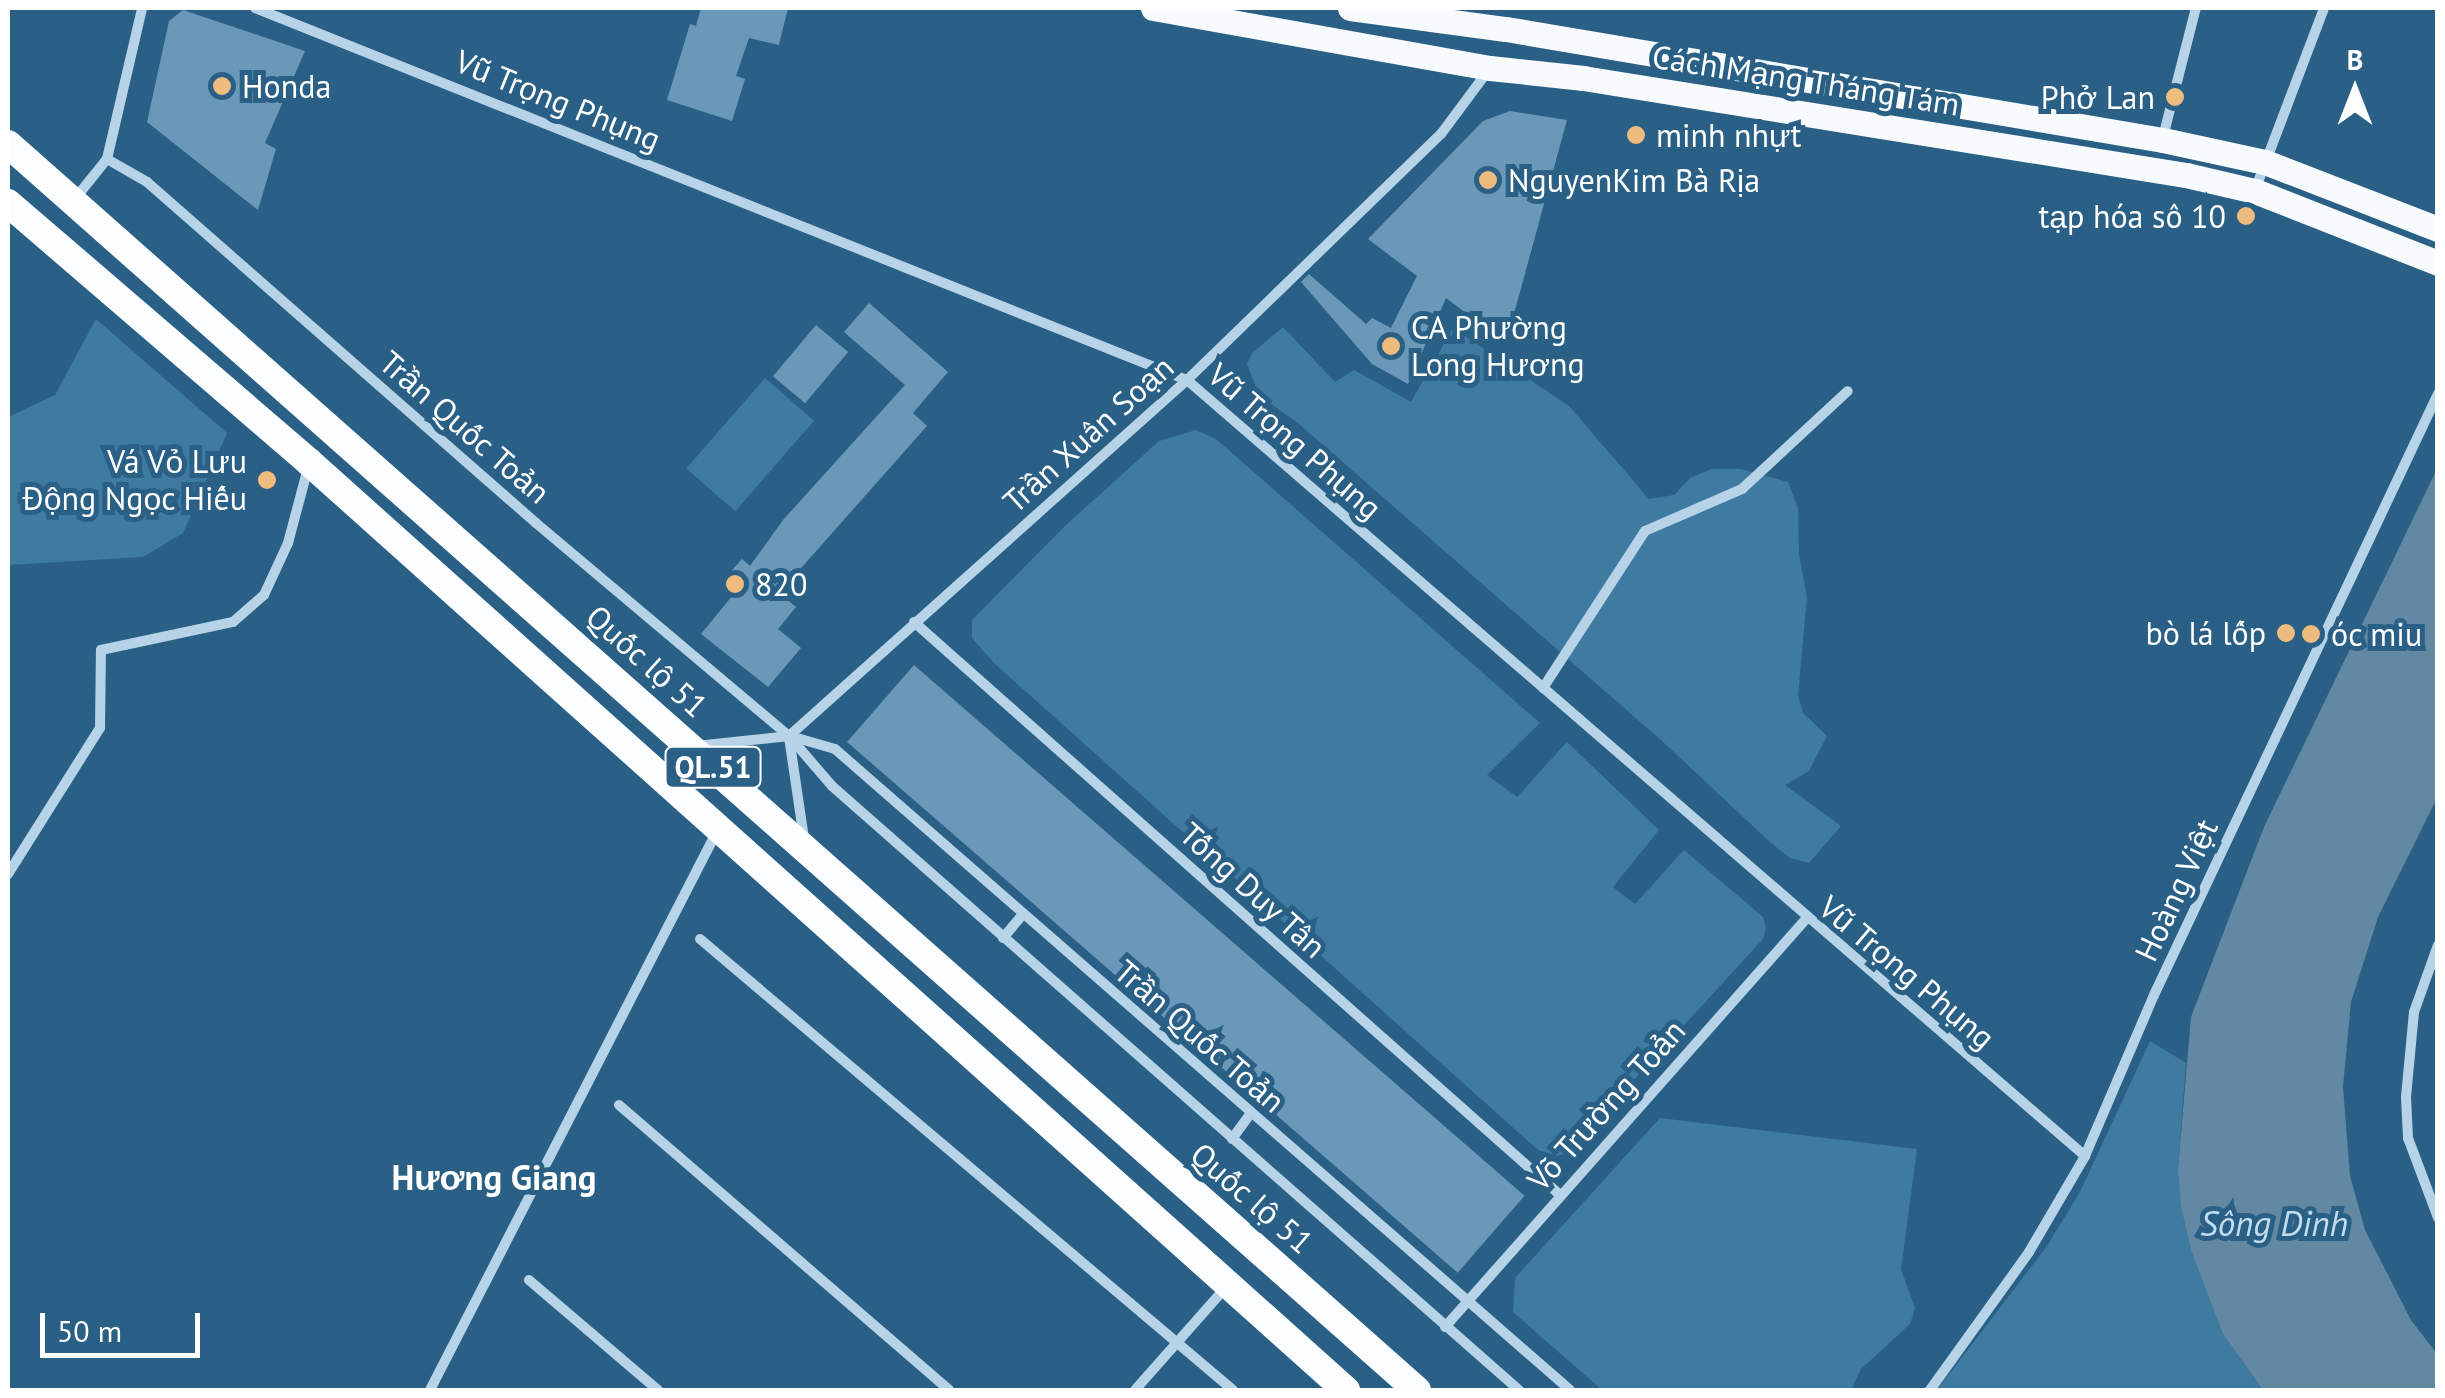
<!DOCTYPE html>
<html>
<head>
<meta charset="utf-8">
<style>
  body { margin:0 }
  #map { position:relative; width:2445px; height:1398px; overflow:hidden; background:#2a6085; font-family:"PT Sans",sans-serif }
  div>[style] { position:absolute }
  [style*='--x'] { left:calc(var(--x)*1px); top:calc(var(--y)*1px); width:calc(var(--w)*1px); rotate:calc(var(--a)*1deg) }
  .green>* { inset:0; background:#3f7aa1; transform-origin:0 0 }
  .water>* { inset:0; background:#6388a1 }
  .building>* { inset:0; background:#6a98b8; transform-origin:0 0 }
  .minor>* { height:10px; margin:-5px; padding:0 5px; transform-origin:5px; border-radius:5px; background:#b6d3e7 }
  .primary>* { height:25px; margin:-12.5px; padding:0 12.5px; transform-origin:12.5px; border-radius:12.5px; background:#f7fbfe }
  .trunk>* { height:28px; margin:-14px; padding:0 14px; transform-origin:14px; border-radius:14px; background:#fbfdfe }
  .dots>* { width:28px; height:28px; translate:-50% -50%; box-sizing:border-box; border:5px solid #2a6085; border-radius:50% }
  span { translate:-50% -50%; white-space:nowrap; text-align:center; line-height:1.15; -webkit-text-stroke:10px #2a6085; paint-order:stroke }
  .shield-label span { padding:2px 8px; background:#2a6085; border:2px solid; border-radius:8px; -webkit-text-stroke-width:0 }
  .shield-label { font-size:30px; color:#fff; font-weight:700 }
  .street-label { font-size:32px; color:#fff }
  .poi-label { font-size:32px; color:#fff }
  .left { translate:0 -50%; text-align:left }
  .right { translate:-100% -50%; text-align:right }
  .neighbourhood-label { font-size:35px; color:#fff; font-weight:700 }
  .water-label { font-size:35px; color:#c1ddef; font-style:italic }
  .frame { position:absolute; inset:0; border:10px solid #fff; pointer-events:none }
  .north { position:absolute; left:2305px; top:40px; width:100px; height:100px; -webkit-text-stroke:8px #2a6085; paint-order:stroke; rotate:0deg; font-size:28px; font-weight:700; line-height:40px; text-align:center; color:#fff }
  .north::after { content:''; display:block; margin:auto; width:35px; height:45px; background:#fff; clip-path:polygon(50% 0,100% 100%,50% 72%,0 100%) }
  .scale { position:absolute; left:40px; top:1313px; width:160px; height:45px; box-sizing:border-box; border:5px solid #fff; border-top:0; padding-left:12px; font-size:30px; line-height:35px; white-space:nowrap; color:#fff; -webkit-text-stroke:8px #2a6085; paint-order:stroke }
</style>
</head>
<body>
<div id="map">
  <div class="green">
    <div style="clip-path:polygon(96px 319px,227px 433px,183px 533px,143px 557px,8px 565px,8px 417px,55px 395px)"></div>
    <div style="clip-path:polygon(1283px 327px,1335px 382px,1354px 370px,1411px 402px,1453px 328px,1569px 406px,1649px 499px,1674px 495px,1690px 478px,1712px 469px,1741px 469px,1788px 482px,1798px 508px,1799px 554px,1807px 597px,1798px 695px,1803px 713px,1827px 736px,1809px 771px,1785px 785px,1841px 826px,1809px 863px,1790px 858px,1771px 843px,1661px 740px,1299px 424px,1259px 395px,1247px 364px,1252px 353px)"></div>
    <div style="left:765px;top:378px;width:65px;height:120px;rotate:41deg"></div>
    <div style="clip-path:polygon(1196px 430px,1216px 439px,1540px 723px,1487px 775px,1517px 797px,1567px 742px,1659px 830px,1613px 887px,1635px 904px,1684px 850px,1763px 917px,1766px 929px,1763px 939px,1568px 1152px,1558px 1156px,1538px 1150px,994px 663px,972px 638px,972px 620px,1065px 526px,1159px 441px)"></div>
    <div style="clip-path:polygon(2150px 1041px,2186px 1063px,2178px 1169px,2223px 1334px,2263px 1390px,1937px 1390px,2047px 1246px,2080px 1192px)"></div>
    <div style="clip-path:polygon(1660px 1118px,1917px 1149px,1901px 1269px,1915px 1308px,1910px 1324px,1861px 1369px,1851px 1390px,1602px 1390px,1513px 1312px,1515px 1278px)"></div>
  </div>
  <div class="water">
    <div style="clip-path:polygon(2437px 469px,2437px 798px,2378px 917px,2351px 1002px,2343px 1087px,2350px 1176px,2365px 1230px,2411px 1320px,2437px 1354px,2437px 1390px,2263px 1390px,2223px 1334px,2191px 1250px,2181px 1206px,2178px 1169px,2191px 1017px,2264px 827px)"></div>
  </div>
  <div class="building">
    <div style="clip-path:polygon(701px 8px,788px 8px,779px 45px,749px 38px,736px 76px,745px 79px,732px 121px,667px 100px,690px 24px,696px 26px)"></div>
    <div style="clip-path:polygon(183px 10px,305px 51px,265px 143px,276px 149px,258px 210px,147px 122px,169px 21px)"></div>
    <div style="clip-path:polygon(1510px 111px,1567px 120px,1506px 343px,1446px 298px,1408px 384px,1372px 364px,1301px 282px,1309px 274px,1366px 324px,1372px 318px,1391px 328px,1417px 276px,1368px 239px,1483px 121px)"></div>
    <div style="clip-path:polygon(869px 303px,948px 372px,913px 413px,927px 426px,779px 593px,796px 607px,778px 629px,801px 648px,768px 687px,701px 634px,737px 590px,724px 579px,742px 559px,750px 566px,783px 520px,905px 385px,844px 332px)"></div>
    <div style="left:816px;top:325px;width:42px;height:67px;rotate:40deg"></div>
    <div style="left:914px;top:665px;width:809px;height:102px;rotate:41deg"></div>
  </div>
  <div class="minor">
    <div style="--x:255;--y:8;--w:1003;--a:21.76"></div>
    <div style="--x:1187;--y:380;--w:1187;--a:40.83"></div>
    <div style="--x:2163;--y:137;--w:133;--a:-75.7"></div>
    <div style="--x:107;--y:159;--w:46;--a:29.9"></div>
    <div style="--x:147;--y:182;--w:517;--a:41.24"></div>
    <div style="--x:536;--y:523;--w:331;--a:40.1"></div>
    <div style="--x:789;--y:736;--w:66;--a:49.3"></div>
    <div style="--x:832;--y:786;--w:915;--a:41.32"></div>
    <div style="--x:2255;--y:190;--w:195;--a:-69.2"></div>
    <div style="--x:74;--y:200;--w:53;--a:-51.2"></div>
    <div style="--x:107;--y:159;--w:155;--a:-76.9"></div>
    <div style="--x:914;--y:622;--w:862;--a:41.57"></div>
    <div style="--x:1543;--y:688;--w:187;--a:-57"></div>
    <div style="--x:1645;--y:531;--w:106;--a:-23.4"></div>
    <div style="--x:1742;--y:489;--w:144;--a:-42.8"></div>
    <div style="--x:790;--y:736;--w:47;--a:16.1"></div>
    <div style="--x:835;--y:749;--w:975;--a:41.09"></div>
    <div style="--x:789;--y:737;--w:103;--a:81.6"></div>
    <div style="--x:696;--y:746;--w:94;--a:-6.1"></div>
    <div style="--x:789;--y:736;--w:534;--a:-41.81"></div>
    <div style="--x:1187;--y:380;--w:354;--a:-44.1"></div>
    <div style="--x:1441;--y:134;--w:82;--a:-53.4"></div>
    <div style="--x:8;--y:874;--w:173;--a:-57.8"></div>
    <div style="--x:100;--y:728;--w:78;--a:-89.3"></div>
    <div style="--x:101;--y:650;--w:135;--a:-12"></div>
    <div style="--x:233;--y:622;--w:41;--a:-41.1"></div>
    <div style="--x:264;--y:595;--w:57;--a:-65.2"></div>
    <div style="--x:288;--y:543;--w:78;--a:-75.1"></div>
    <div style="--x:1003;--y:938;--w:30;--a:-50"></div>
    <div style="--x:700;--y:939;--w:698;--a:40.24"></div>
    <div style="--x:2438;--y:945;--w:71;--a:109.7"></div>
    <div style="--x:2414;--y:1012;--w:85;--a:95.4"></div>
    <div style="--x:2406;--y:1097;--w:41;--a:87.2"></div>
    <div style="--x:2408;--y:1138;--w:85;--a:69.4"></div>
    <div style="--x:619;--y:1105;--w:436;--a:40.8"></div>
    <div style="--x:1232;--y:1139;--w:31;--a:-54"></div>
    <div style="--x:529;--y:1280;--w:170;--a:40.5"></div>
    <div style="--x:1445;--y:1327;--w:545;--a:-48.5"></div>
    <div style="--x:430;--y:1390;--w:628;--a:-62.82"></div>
    <div style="--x:1135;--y:1390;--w:139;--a:-48.5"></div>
    <div style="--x:1930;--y:1390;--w:170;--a:-54.3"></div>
    <div style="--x:2029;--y:1252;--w:111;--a:-59.7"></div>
    <div style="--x:2085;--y:1156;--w:175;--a:-66.8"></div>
    <div style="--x:2154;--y:995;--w:665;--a:-64.71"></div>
  </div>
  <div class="primary">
    <div style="--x:1153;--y:8;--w:342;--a:10.1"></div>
    <div style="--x:1490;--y:68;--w:94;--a:6.1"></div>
    <div style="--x:1583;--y:78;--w:611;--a:9.14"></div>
    <div style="--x:2186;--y:175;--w:71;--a:13.1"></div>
    <div style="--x:2255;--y:191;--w:197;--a:21.5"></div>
    <div style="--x:1350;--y:8;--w:157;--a:7.7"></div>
    <div style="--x:1506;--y:29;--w:666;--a:9.59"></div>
    <div style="--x:2163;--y:140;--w:104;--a:12.2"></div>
    <div style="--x:2265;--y:162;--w:186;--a:21.2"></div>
  </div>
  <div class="trunk">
    <div style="--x:8;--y:144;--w:1881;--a:41.49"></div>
    <div style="--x:8;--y:203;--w:397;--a:40.7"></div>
    <div style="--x:309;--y:462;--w:1392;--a:41.83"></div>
  </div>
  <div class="dots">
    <div style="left:222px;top:86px;background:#edbc7e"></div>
    <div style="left:2175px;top:97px;background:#edbc7e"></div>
    <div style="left:1636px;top:135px;background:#edbc7e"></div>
    <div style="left:1488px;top:180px;background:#edbc7e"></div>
    <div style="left:2246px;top:216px;background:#edbc7e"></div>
    <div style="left:1391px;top:346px;background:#edbc7e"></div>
    <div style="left:267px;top:480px;background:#edbc7e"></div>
    <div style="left:735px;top:584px;background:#edbc7e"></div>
    <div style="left:2286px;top:633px;background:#edbc7e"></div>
    <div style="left:2311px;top:634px;background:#edbc7e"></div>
  </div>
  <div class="shield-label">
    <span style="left:713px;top:767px">QL.51</span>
  </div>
  <div class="street-label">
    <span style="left:1806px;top:80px;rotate:9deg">Cách Mạng Tháng Tám</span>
    <span style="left:558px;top:100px;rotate:22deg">Vũ Trọng Phụng</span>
    <span style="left:465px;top:427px;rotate:41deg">Trần Quốc Toản</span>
    <span style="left:1088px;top:434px;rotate:-42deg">Trần Xuân Soạn</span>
    <span style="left:1295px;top:441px;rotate:41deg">Vũ Trọng Phụng</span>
    <span style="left:647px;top:661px;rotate:42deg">Quốc lộ 51</span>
    <span style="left:1253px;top:890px;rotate:42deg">Tống Duy Tân</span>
    <span style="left:2176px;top:890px;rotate:-65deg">Hoàng Việt</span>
    <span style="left:1907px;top:972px;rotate:40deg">Vũ Trọng Phụng</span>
    <span style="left:1200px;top:1036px;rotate:41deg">Trần Quốc Toản</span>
    <span style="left:1606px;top:1105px;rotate:-48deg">Võ Trường Toản</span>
    <span style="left:1252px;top:1198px;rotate:41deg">Quốc lộ 51</span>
  </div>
  <div class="poi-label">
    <span class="left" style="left:242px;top:86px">Honda</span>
    <span class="right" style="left:2155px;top:97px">Phở Lan</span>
    <span class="left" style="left:1656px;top:135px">minh nhựt</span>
    <span class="left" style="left:1508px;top:180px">NguyenKim Bà Rịa</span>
    <span class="right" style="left:2226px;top:216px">tạp hóa sô 10</span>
    <span class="left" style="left:1411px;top:346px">CA Phường<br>Long Hương</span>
    <span class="right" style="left:247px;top:480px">Vá Vỏ Lưu<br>Động Ngọc Hiếu</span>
    <span class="left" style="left:755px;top:584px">820</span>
    <span class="right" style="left:2266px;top:633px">bò lá lốp</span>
    <span class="left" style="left:2331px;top:634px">óc miu</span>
  </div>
  <div class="neighbourhood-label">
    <span style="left:494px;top:1177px">Hương Giang</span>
  </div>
  <div class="water-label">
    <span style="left:2274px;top:1223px">Sông Dinh</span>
  </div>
  <div class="frame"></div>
  <div class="north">B</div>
  <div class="scale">50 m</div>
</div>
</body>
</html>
